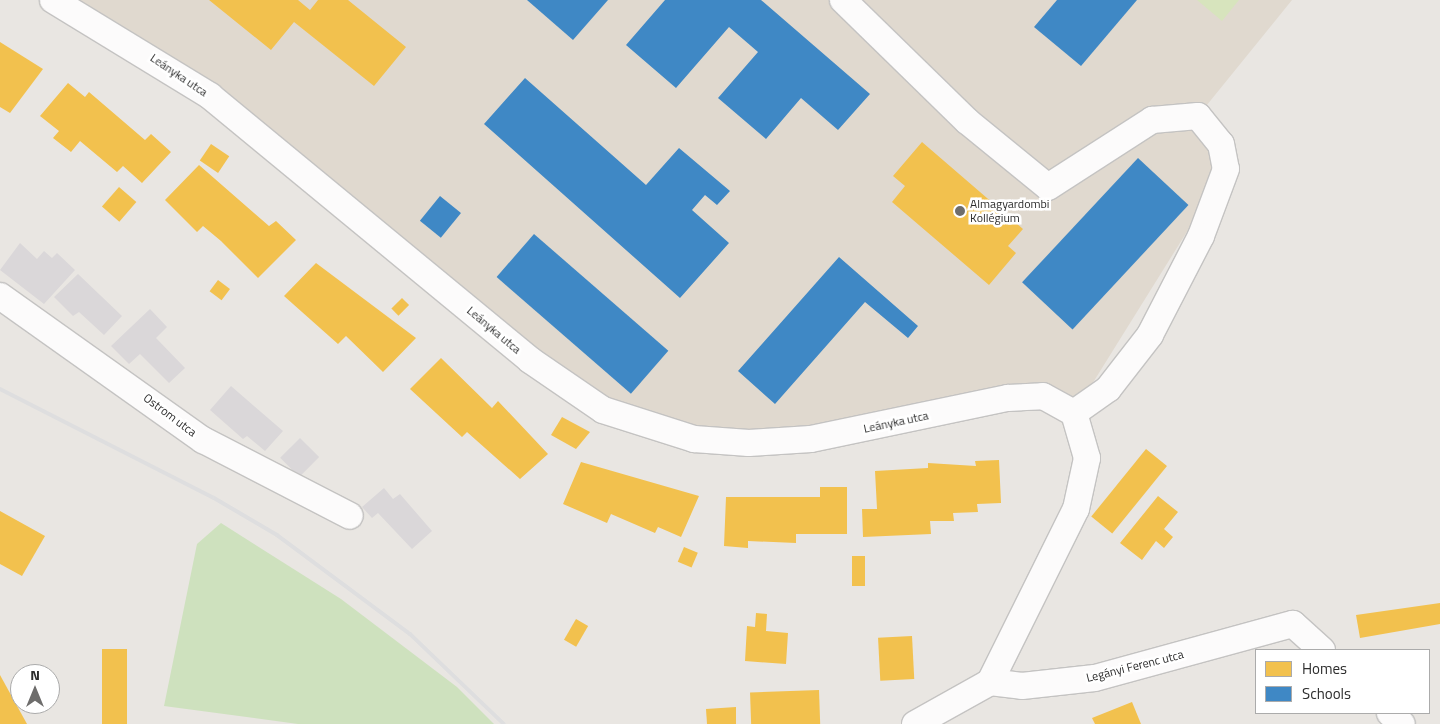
<!DOCTYPE html>
<html>
<head>
<meta charset="utf-8">
<style>
  body { margin:0 }
  #map { position:relative; width:1440px; height:724px; overflow:hidden; background:#e9e6e2; font-family:"Titillium Web",sans-serif }
  div>[style] { position:absolute }
  [style*='--x'] { left:calc(var(--x)*1px); top:calc(var(--y)*1px); width:calc(var(--w)*1px); rotate:calc(var(--a)*1deg) }
  .industrial>* { inset:0; background:#dad7d9; transform-origin:0 0 }
  .education>* { inset:0; background:#e0d9cf }
  .green>* { inset:0; background:#cee1be }
  .pitch>* { inset:0; background:#d7e4bd }
  .homes>* { inset:0; background:#f2c14e; transform-origin:0 0 }
  .schools>* { inset:0; background:#3f88c5; transform-origin:0 0 }
  .roads { filter:drop-shadow(1px 0 #c4c3c2) drop-shadow(-1px 0 #c4c3c2) drop-shadow(0 1px #c4c3c2) drop-shadow(0 -1px #c4c3c2) }
  .street>* { height:26px; margin:-13px; padding:0 13px; transform-origin:13px; border-radius:13px; background:#fcfbfb }
  .rail>* { height:4px; margin:-2px; padding:0 2px; transform-origin:2px; border-radius:2px; background:#dededf }
  .dots>* { width:14px; height:14px; translate:-50% -50%; box-sizing:border-box; border:2px solid #fff; border-radius:50% }
  span { translate:-50% -50%; white-space:nowrap; text-align:center; line-height:1.15; -webkit-text-stroke:5px #fff; paint-order:stroke }
  .street-label { font-size:12px; color:#2c2c2c }
  .poi-label { font-size:12px; color:#2c2c2c }
  .left { translate:0 -50%; text-align:left }
  .legend { position:absolute; left:1255px; top:649px; width:175px; height:65px; box-sizing:border-box; background:#fff; border:1px solid #ababab; margin:0; padding:6px 9px; list-style:none; font-size:15px; color:#2c2c2c }
  .legend li { display:flex; align-items:center; gap:10px; height:25px }
  .legend b { width:25px; border:1px solid #ababab }
  .north { position:absolute; left:10px; top:664px; width:50px; height:50px; box-sizing:border-box; background:#fff; border:1px solid #ababab; border-radius:50%; rotate:0deg; font-size:14px; font-weight:700; line-height:20px; text-align:center; color:#2c2c2c }
  .north::after { content:''; display:block; margin:auto; width:18px; height:22px; background:#6e6d6c; clip-path:polygon(50% 0,100% 100%,50% 72%,0 100%) }
</style>
</head>
<body>
<div id="map">
  <div class="industrial">
    <div style="clip-path:polygon(20px 243px,37px 259px,44px 251px,52px 258px,57px 253px,75px 270px,44px 304px,0 270px)"></div>
    <div style="clip-path:polygon(78px 274px,122px 316px,104px 335px,79px 312px,73px 316px,54px 297px)"></div>
    <div style="clip-path:polygon(150px 309px,167px 327px,156px 338px,185px 368px,169px 383px,140px 354px,129px 364px,111px 346px)"></div>
    <div style="clip-path:polygon(231px 386px,283px 431px,265px 451px,247px 436px,243px 439px,210px 410px)"></div>
    <div style="left:300px;top:438px;width:27px;height:28px;rotate:45deg"></div>
    <div style="clip-path:polygon(384px 488px,393px 499px,400px 494px,432px 531px,412px 549px,378px 513px,372px 518px,362px 507px)"></div>
  </div>
  <div class="education">
    <div style="clip-path:polygon(53px 0,1292px 0,1198px 116px,1226px 169px,1074px 413px,1043px 396px,749px 443px,603px 410px,331px 196px)"></div>
  </div>
  <div class="green">
    <div style="clip-path:polygon(221px 523px,341px 599px,457px 687px,494px 724px,298px 724px,164px 706px,197px 544px)"></div>
  </div>
  <div class="pitch">
    <div style="clip-path:polygon(1197px 0,1239px 0,1222px 21px)"></div>
  </div>
  <div class="homes">
    <div style="clip-path:polygon(209px 0,298px 0,310px 10px,318px 0,348px 0,406px 47px,374px 86px,294px 22px,271px 50px)"></div>
    <div style="clip-path:polygon(0 42px,43px 69px,10px 113px,0 107px)"></div>
    <div style="clip-path:polygon(68px 83px,85px 97px,89px 92px,145px 140px,151px 134px,171px 152px,142px 183px,123px 166px,117px 172px,80px 141px,71px 152px,53px 138px,59px 131px,40px 116px)"></div>
    <div style="clip-path:polygon(922px 142px,1023px 229px,1008px 246px,1016px 253px,989px 285px,892px 202px,905px 186px,893px 176px)"></div>
    <div style="left:211px;top:144px;width:22px;height:20px;rotate:34deg"></div>
    <div style="clip-path:polygon(199px 165px,269px 226px,276px 221px,296px 240px,258px 278px,221px 241px,203px 226px,197px 232px,165px 200px)"></div>
    <div style="left:119px;top:187px;width:23px;height:26px;rotate:41deg"></div>
    <div style="clip-path:polygon(316px 263px,416px 338px,383px 372px,346px 336px,338px 344px,284px 296px)"></div>
    <div style="left:218px;top:280px;width:15px;height:14px;rotate:37deg"></div>
    <div style="left:402px;top:298px;width:10px;height:15px;rotate:45deg"></div>
    <div style="clip-path:polygon(441px 358px,492px 408px,498px 401px,548px 454px,520px 479px,467px 432px,462px 437px,410px 389px)"></div>
    <div style="clip-path:polygon(562px 417px,590px 432px,576px 449px,551px 435px)"></div>
    <div style="left:1146px;top:449px;width:27px;height:87px;rotate:39deg"></div>
    <div style="clip-path:polygon(999px 460px,1001px 503px,977px 504px,978px 512px,953px 513px,954px 521px,930px 521px,931px 534px,863px 537px,862px 509px,877px 509px,875px 471px,928px 468px,928px 463px,976px 466px,975px 461px)"></div>
    <div style="clip-path:polygon(581px 462px,699px 496px,681px 537px,658px 527px,655px 533px,611px 514px,607px 523px,563px 504px)"></div>
    <div style="clip-path:polygon(820px 487px,847px 487px,847px 534px,796px 534px,796px 543px,748px 541px,748px 548px,724px 546px,726px 497px,820px 497px)"></div>
    <div style="clip-path:polygon(1158px 496px,1178px 512px,1164px 529px,1173px 537px,1164px 548px,1156px 541px,1142px 560px,1120px 543px)"></div>
    <div style="clip-path:polygon(0 511px,45px 536px,22px 576px,0 564px)"></div>
    <div style="left:684px;top:547px;width:15px;height:16px;rotate:23deg"></div>
    <div style="left:852px;top:556px;width:13px;height:30px"></div>
    <div style="clip-path:polygon(1440px 603px,1440px 624px,1360px 638px,1356px 615px)"></div>
    <div style="clip-path:polygon(756px 613px,767px 614px,766px 631px,788px 633px,786px 664px,745px 661px,747px 626px,755px 627px)"></div>
    <div style="left:576px;top:619px;width:14px;height:24px;rotate:30deg"></div>
    <div style="left:912px;top:636px;width:43px;height:34px;rotate:87deg"></div>
    <div style="left:102px;top:649px;width:25px;height:75px"></div>
    <div style="clip-path:polygon(0 675px,27px 724px,0 724px)"></div>
    <div style="left:819px;top:690px;width:34px;height:69px;rotate:88deg"></div>
    <div style="clip-path:polygon(1132px 702px,1141px 724px,1095px 724px,1092px 718px)"></div>
    <div style="clip-path:polygon(736px 707px,736px 724px,707px 724px,706px 709px)"></div>
  </div>
  <div class="schools">
    <div style="clip-path:polygon(527px 0,608px 0,573px 40px)"></div>
    <div style="clip-path:polygon(665px 0,761px 0,870px 94px,838px 130px,801px 98px,766px 139px,718px 98px,758px 52px,729px 27px,676px 88px,626px 45px)"></div>
    <div style="clip-path:polygon(1057px 0,1137px 0,1081px 66px,1034px 27px)"></div>
    <div style="clip-path:polygon(525px 78px,646px 185px,679px 148px,730px 191px,717px 205px,705px 195px,692px 210px,729px 243px,680px 298px,484px 124px)"></div>
    <div style="left:1138px;top:158px;width:69px;height:170px;rotate:43deg"></div>
    <div style="left:440px;top:196px;width:27px;height:32px;rotate:39deg"></div>
    <div style="left:534px;top:234px;width:178px;height:57px;rotate:41deg"></div>
    <div style="clip-path:polygon(839px 257px,918px 326px,908px 338px,865px 302px,775px 404px,738px 371px)"></div>
  </div>
  <div class="roads">
    <div class="street">
      <div style="--x:53;--y:0;--w:184;--a:31.4"></div>
      <div style="--x:210;--y:96;--w:415;--a:39.5"></div>
      <div style="--x:530;--y:360;--w:88;--a:34.4"></div>
      <div style="--x:603;--y:410;--w:96;--a:17.7"></div>
      <div style="--x:694;--y:439;--w:55;--a:4.2"></div>
      <div style="--x:749;--y:443;--w:62;--a:-3.7"></div>
      <div style="--x:811;--y:439;--w:201;--a:-11.8"></div>
      <div style="--x:1008;--y:398;--w:35;--a:-3"></div>
      <div style="--x:1043;--y:396;--w:35;--a:29"></div>
      <div style="--x:843;--y:0;--w:173;--a:44.3"></div>
      <div style="--x:967;--y:121;--w:104;--a:39.2"></div>
      <div style="--x:1048;--y:187;--w:124;--a:-32.8"></div>
      <div style="--x:1152;--y:120;--w:46;--a:-5"></div>
      <div style="--x:1198;--y:116;--w:36;--a:51"></div>
      <div style="--x:1221;--y:144;--w:25;--a:79"></div>
      <div style="--x:1226;--y:169;--w:72;--a:110.5"></div>
      <div style="--x:1201;--y:236;--w:111;--a:117.3"></div>
      <div style="--x:1150;--y:335;--w:68;--a:127.9"></div>
      <div style="--x:1108;--y:389;--w:42;--a:144.8"></div>
      <div style="--x:0;--y:296;--w:249;--a:35.4"></div>
      <div style="--x:203;--y:440;--w:165;--a:27.3"></div>
      <div style="--x:990;--y:682;--w:193;--a:-63.6"></div>
      <div style="--x:1076;--y:509;--w:52;--a:-77.8"></div>
      <div style="--x:1087;--y:458;--w:47;--a:-106.1"></div>
      <div style="--x:1390;--y:713;--w:16;--a:43"></div>
      <div style="--x:915;--y:724;--w:86;--a:-29.2"></div>
      <div style="--x:990;--y:682;--w:32;--a:7"></div>
      <div style="--x:1022;--y:686;--w:73;--a:-6.3"></div>
      <div style="--x:1095;--y:678;--w:205;--a:-15.3"></div>
      <div style="--x:1293;--y:624;--w:39;--a:42"></div>
    </div>
  </div>
  <div class="rail">
    <div style="--x:0;--y:389;--w:240;--a:27"></div>
    <div style="--x:214;--y:498;--w:73;--a:30.4"></div>
    <div style="--x:277;--y:535;--w:166;--a:36.7"></div>
    <div style="--x:410;--y:634;--w:130;--a:43.8"></div>
  </div>
  <div class="dots">
    <div style="left:960px;top:211px;background:#6e6d6c"></div>
  </div>
  <div class="street-label">
    <span style="left:179px;top:75px;rotate:34deg">Leányka utca</span>
    <span style="left:494px;top:330px;rotate:40deg">Leányka utca</span>
    <span style="left:170px;top:415px;rotate:37deg">Ostrom utca</span>
    <span style="left:896px;top:422px;rotate:-12deg">Leányka utca</span>
    <span style="left:1135px;top:666px;rotate:-14deg">Legányi Ferenc utca</span>
  </div>
  <div class="poi-label">
    <span class="left" style="left:970px;top:211px">Almagyardombi<br>Kollégium</span>
  </div>
  <ul class="legend">
  <li><b style="height:14px;background:#f2c14e"></b>Homes</li>
  <li><b style="height:14px;background:#3f88c5"></b>Schools</li>
  </ul>
  <div class="north">N</div>
</div>
</body>
</html>
